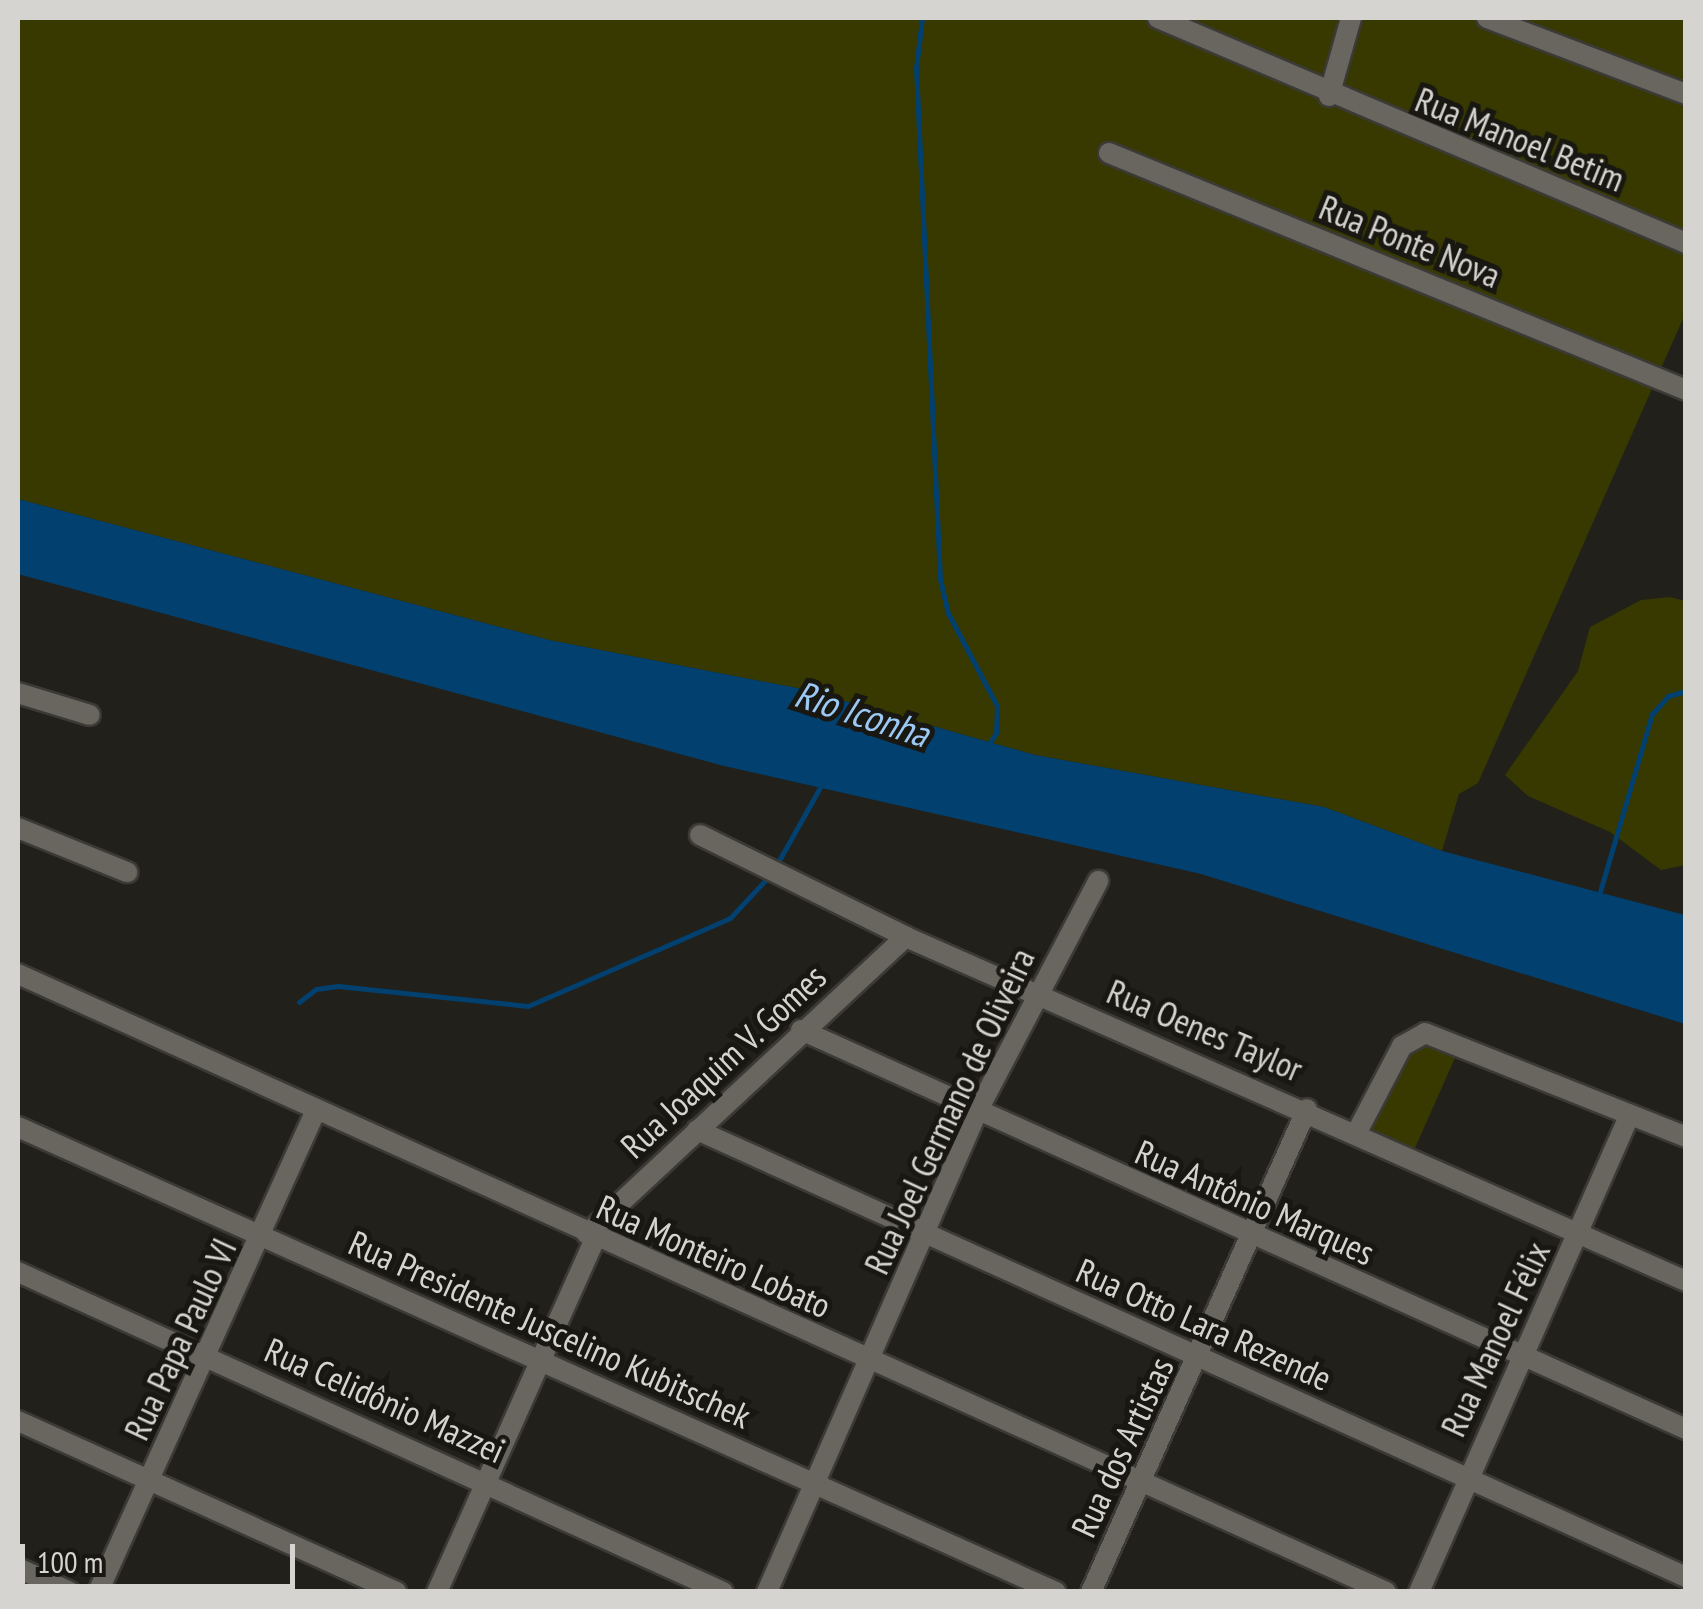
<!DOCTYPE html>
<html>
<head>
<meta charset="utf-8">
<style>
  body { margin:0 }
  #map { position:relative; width:1703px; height:1609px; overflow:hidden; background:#21201a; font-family:"PT Sans Narrow",sans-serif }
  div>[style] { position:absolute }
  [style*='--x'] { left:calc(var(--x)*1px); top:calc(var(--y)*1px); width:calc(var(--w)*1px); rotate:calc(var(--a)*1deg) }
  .green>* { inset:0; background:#373900 }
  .water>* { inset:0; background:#01406f }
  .stream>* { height:5px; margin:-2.5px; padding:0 2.5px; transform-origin:2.5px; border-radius:2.5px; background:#01406f }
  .roads { filter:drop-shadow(2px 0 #3b3a36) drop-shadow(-2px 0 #3b3a36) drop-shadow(0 2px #3b3a36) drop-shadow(0 -2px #3b3a36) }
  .street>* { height:20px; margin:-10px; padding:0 10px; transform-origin:10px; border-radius:10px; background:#68665f }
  span { translate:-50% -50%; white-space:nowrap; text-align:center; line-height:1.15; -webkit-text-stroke:10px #181711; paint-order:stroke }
  .street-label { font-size:35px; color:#d5d4d0 }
  .water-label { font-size:38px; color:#9cc8f4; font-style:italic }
  .frame { position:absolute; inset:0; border:20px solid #d5d4d0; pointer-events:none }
  .scale { position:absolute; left:20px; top:1544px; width:275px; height:45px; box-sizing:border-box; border:5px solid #d5d4d0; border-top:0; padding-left:12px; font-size:30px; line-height:35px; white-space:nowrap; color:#d5d4d0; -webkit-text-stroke:8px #181711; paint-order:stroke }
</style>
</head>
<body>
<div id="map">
  <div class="green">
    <div style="clip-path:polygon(18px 18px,1685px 18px,1685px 314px,1478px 783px,1459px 794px,1442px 851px,1324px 807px,1035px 755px,802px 689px,549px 640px,18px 499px)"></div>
    <div style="clip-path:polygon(1670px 597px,1685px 601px,1686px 865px,1661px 870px,1610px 832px,1528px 796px,1505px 775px,1578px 671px,1590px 627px,1641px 600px)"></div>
    <div style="clip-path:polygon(1403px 1037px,1455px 1058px,1411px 1157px,1349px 1133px)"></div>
  </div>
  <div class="water">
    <div style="clip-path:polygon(18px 499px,549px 640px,802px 689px,1035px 755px,1324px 807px,1442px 851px,1685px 915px,1685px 1024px,1201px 874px,724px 766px,18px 574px)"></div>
  </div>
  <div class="stream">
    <div style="--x:922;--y:18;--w:50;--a:96.8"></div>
    <div style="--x:916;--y:68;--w:512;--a:87.31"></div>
    <div style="--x:940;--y:579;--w:35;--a:77"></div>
    <div style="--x:948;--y:613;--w:105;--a:62.2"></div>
    <div style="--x:997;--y:706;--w:27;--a:92"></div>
    <div style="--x:996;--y:733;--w:17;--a:123"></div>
    <div style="--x:777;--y:864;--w:94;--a:-60.7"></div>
    <div style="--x:1599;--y:895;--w:189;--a:-73.7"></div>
    <div style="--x:1652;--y:714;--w:24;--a:-48"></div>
    <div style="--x:1668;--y:696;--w:19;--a:-16"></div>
    <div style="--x:299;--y:1002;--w:21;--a:-37"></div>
    <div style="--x:316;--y:989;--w:22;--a:-8"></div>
    <div style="--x:338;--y:986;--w:191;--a:6"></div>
    <div style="--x:528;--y:1006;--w:220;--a:-23.5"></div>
    <div style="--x:730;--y:918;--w:60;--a:-47"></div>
  </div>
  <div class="roads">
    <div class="street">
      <div style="--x:1158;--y:18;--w:574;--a:23.08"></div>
      <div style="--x:1487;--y:18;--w:213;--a:20.9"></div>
      <div style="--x:1329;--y:96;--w:81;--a:-74.2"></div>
      <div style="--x:1109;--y:153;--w:624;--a:22.33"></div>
      <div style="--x:18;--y:693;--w:75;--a:17"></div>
      <div style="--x:18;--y:828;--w:118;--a:22"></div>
      <div style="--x:700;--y:835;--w:230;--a:26.3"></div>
      <div style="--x:906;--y:937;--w:852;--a:23.8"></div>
      <div style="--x:18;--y:974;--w:1501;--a:24.31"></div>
      <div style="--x:801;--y:1030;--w:971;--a:24.27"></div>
      <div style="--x:18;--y:1127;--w:1137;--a:24.13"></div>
      <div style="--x:697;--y:1130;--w:1085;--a:24.32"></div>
      <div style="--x:1357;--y:1132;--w:97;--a:-62.4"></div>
      <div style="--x:1402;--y:1046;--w:26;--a:-29"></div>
      <div style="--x:1425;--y:1033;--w:281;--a:21.7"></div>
      <div style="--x:587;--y:1234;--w:436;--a:-43"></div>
      <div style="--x:18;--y:1272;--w:774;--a:24.41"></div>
      <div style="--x:18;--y:1421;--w:415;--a:24.3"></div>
      <div style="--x:18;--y:1568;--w:57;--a:24.8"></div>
      <div style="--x:98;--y:1592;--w:529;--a:-65.66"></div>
      <div style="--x:437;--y:1592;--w:388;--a:-65.9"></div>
      <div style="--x:767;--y:1592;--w:526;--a:-66.36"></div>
      <div style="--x:978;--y:1110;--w:259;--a:-62.3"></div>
      <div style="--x:1091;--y:1592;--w:529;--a:-65.91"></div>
      <div style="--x:1419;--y:1592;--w:522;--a:-66.18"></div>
    </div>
  </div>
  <div class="street-label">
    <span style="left:1520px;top:139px;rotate:22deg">Rua Manoel Betim</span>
    <span style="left:1410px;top:241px;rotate:22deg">Rua Ponte Nova</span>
    <span style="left:1205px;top:1030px;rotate:23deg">Rua Oenes Taylor</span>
    <span style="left:723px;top:1061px;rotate:-43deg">Rua Joaquim V. Gomes</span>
    <span style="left:949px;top:1111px;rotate:-65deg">Rua Joel Germano de Oliveira</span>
    <span style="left:1255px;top:1202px;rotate:24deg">Rua Antônio Marques</span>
    <span style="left:714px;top:1256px;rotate:24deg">Rua Monteiro Lobato</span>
    <span style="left:1204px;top:1324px;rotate:24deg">Rua Otto Lara Rezende</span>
    <span style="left:550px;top:1329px;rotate:24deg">Rua Presidente Juscelino Kubitschek</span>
    <span style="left:180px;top:1339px;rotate:-65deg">Rua Papa Paulo VI</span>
    <span style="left:1495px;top:1339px;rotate:-65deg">Rua Manoel Félix</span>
    <span style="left:385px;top:1400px;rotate:24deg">Rua Celidônio Mazzei</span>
    <span style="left:1122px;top:1447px;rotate:-65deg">Rua dos Artistas</span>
  </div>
  <div class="water-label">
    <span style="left:862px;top:713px;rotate:18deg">Rio Iconha</span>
  </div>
  <div class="frame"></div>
  <div class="scale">100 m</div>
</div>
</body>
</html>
